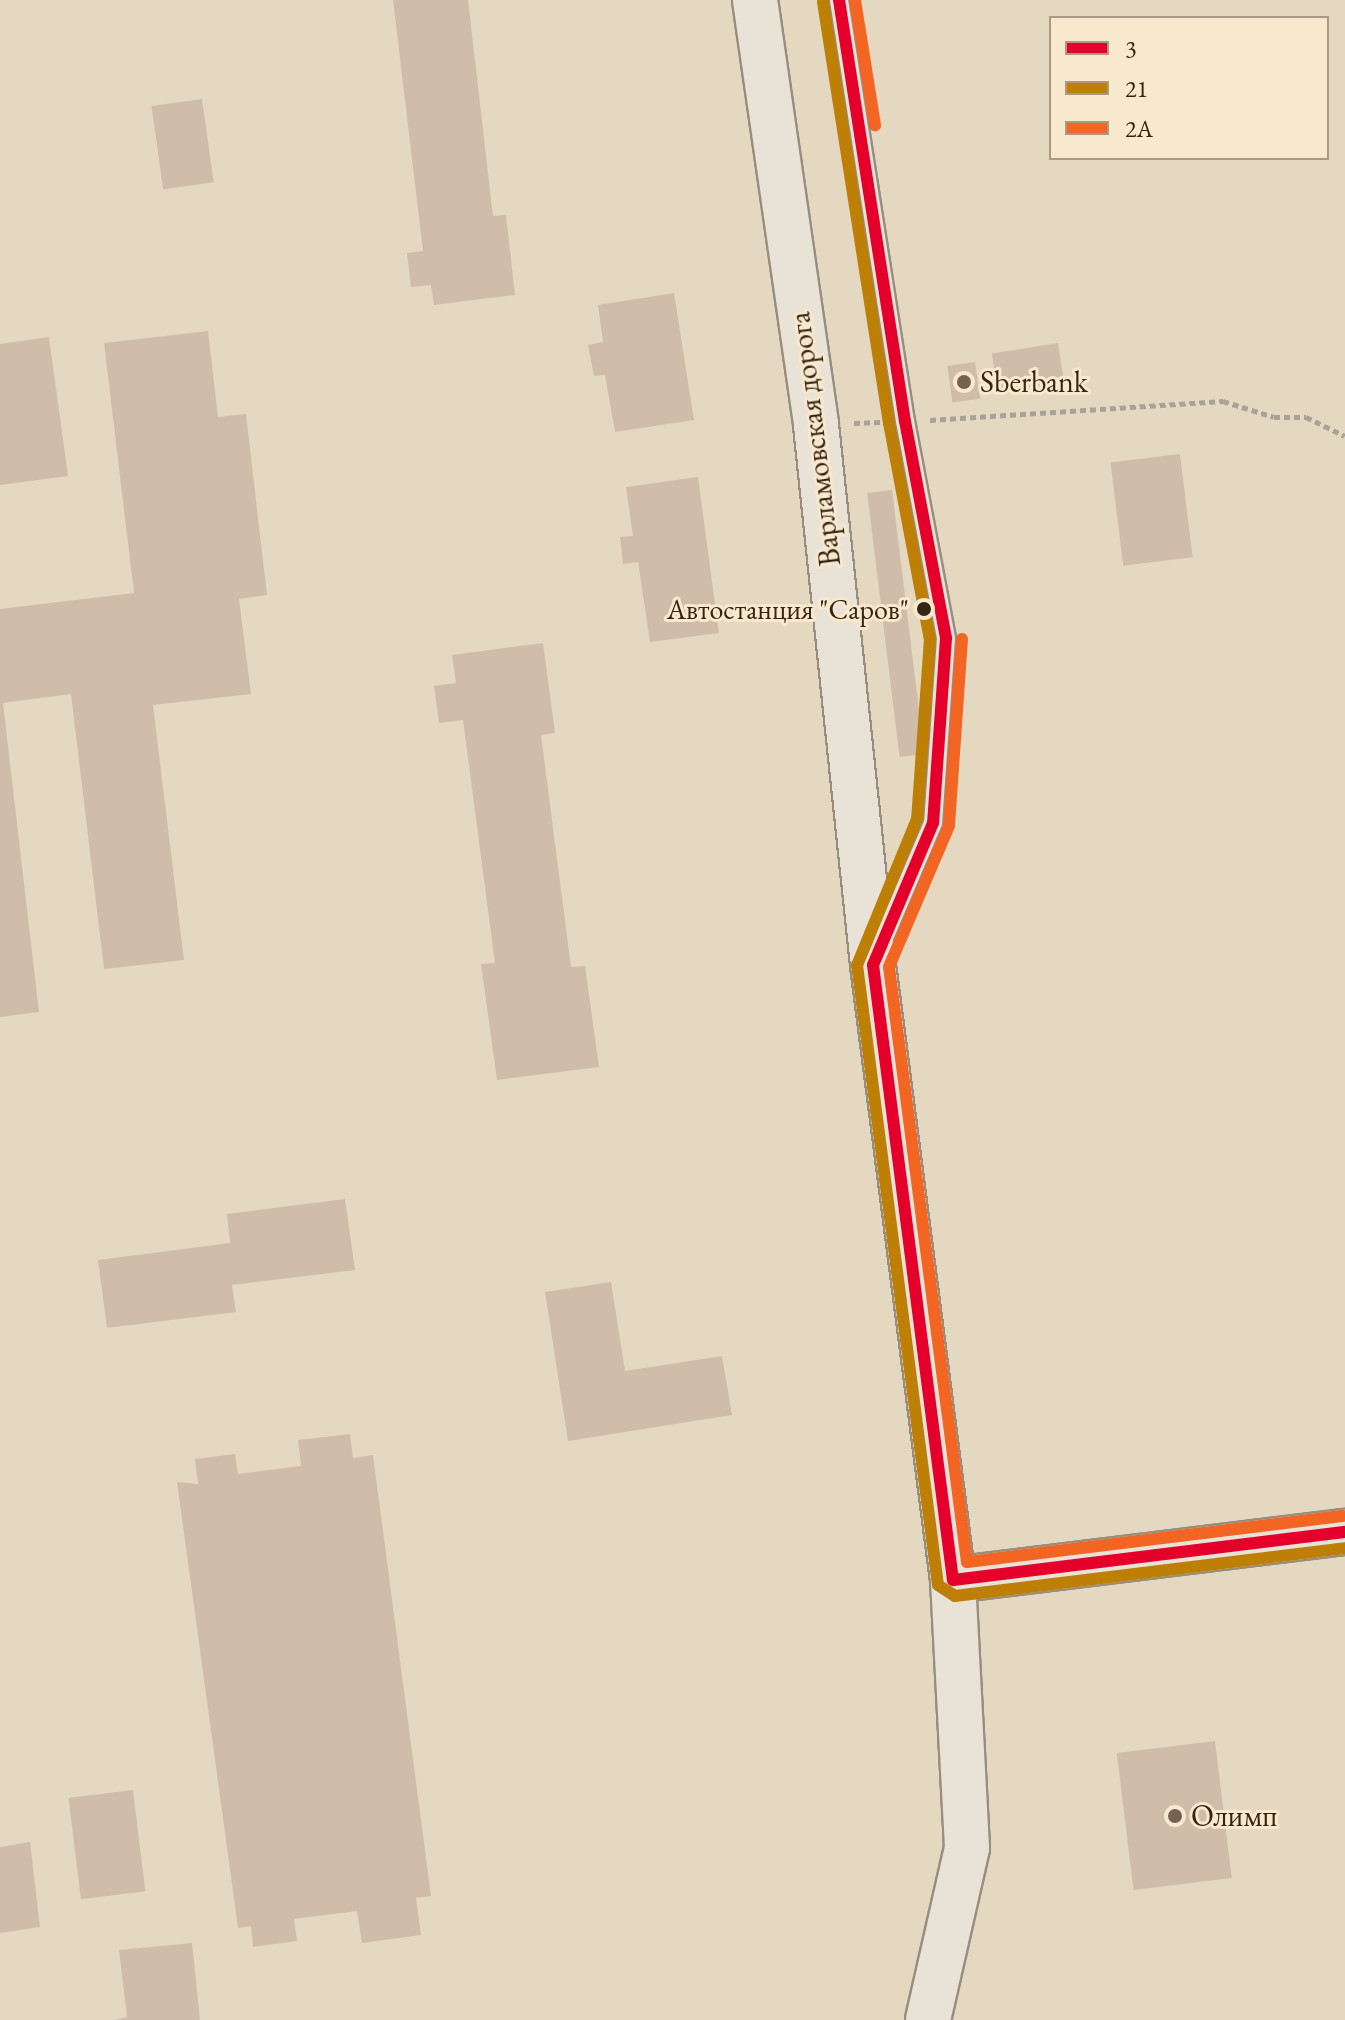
<!DOCTYPE html>
<html>
<head>
<meta charset="utf-8">
<style>
  body { margin:0 }
  #map { position:relative; width:1345px; height:2020px; overflow:hidden; background:#e5d8c1; font-family:"EB Garamond",serif }
  div>[style] { position:absolute }
  [style*='--x'] { left:calc(var(--x)*1px); top:calc(var(--y)*1px); width:calc(var(--w)*1px); rotate:calc(var(--a)*1deg) }
  .building>* { inset:0; background:#cfbdaa; transform-origin:0 0 }
  .path>* { height:5px; margin-top:-2.5px; transform-origin:0; background:repeating-linear-gradient(90deg,#a8a297 0 6px,transparent 0 10px) }
  .roads { filter:drop-shadow(2px 0 #978e80) drop-shadow(-2px 0 #978e80) drop-shadow(0 2px #978e80) drop-shadow(0 -2px #978e80) }
  .service>* { height:18px; margin:-9px; padding:0 9px; transform-origin:9px; border-radius:9px; background:#e9e2d7 }
  .tertiary>* { height:44px; margin:-22px; padding:0 22px; transform-origin:22px; border-radius:22px; background:#e9e2d7 }
  .bus-1>* { height:12px; margin:-6px; padding:0 6px; transform-origin:6px; border-radius:6px; background:#e4002b }
  .bus-2>* { height:12px; margin:-6px; padding:0 6px; transform-origin:6px; border-radius:6px; background:#bd7f06 }
  .bus-3>* { height:12px; margin:-6px; padding:0 6px; transform-origin:6px; border-radius:6px; background:#f26522 }
  .dots>* { width:22px; height:22px; translate:-50% -50%; box-sizing:border-box; border:4px solid #f8e8cd; border-radius:50% }
  span { translate:-50% -50%; white-space:nowrap; text-align:center; line-height:1.15; -webkit-text-stroke:6px #f8e8cd; paint-order:stroke }
  .bus-label { font-size:28px; color:#362414 }
  .right { translate:-100% -50%; text-align:right }
  .poi-label { font-size:30px; color:#362414 }
  .left { translate:0 -50%; text-align:left }
  .street-label { font-size:30px; color:#362414 }
  .legend { position:absolute; left:1049px; top:16px; width:280px; height:144px; box-sizing:border-box; background:#f8e8cd; border:2px solid #aa9a83; margin:0; padding:10px 14px; list-style:none; font-size:24px; color:#362414 }
  .legend li { display:flex; align-items:center; gap:16px; height:40px }
  .legend b { width:40px; border:2px solid #aa9a83 }
</style>
</head>
<body>
<div id="map">
  <div class="building">
    <div style="clip-path:polygon(393px 0,468px 0,493px 216px,506px 215px,515px 295px,434px 305px,431px 285px,411px 287px,407px 253px,423px 251px)"></div>
    <div style="left:202px;top:99px;width:84px;height:51px;rotate:82deg"></div>
    <div style="clip-path:polygon(674px 293px,694px 420px,615px 432px,605px 375px,594px 376px,588px 345px,603px 342px,598px 305px)"></div>
    <div style="clip-path:polygon(208px 331px,218px 417px,246px 414px,267px 595px,239px 599px,251px 694px,153px 705px,184px 960px,104px 969px,71px 694px,3px 703px,39px 1012px,0 1017px,0 609px,134px 593px,104px 343px)"></div>
    <div style="clip-path:polygon(49px 337px,68px 476px,0 485px,0 344px)"></div>
    <div style="left:1058px;top:343px;width:39px;height:67px;rotate:81deg"></div>
    <div style="left:975px;top:362px;width:37px;height:28px;rotate:82deg"></div>
    <div style="left:1180px;top:454px;width:104px;height:70px;rotate:83deg"></div>
    <div style="clip-path:polygon(698px 477px,719px 633px,650px 642px,638px 562px,623px 564px,620px 537px,633px 536px,626px 487px)"></div>
    <div style="left:892px;top:490px;width:266px;height:25px;rotate:83deg"></div>
    <div style="clip-path:polygon(543px 643px,555px 733px,541px 735px,571px 967px,585px 966px,599px 1067px,497px 1080px,481px 964px,495px 963px,463px 720px,439px 723px,434px 686px,456px 683px,452px 655px)"></div>
    <div style="clip-path:polygon(345px 1199px,355px 1270px,232px 1285px,236px 1312px,107px 1328px,98px 1260px,230px 1243px,227px 1214px)"></div>
    <div style="clip-path:polygon(611px 1282px,625px 1371px,722px 1356px,732px 1415px,568px 1441px,545px 1292px)"></div>
    <div style="clip-path:polygon(350px 1434px,353px 1458px,373px 1455px,431px 1896px,416px 1898px,421px 1935px,362px 1943px,357px 1911px,294px 1919px,297px 1941px,253px 1947px,251px 1926px,238px 1928px,177px 1482px,198px 1484px,195px 1459px,235px 1454px,238px 1474px,301px 1466px,298px 1440px)"></div>
    <div style="left:1215px;top:1741px;width:138px;height:99px;rotate:83deg"></div>
    <div style="left:133px;top:1790px;width:102px;height:65px;rotate:83deg"></div>
    <div style="clip-path:polygon(30px 1842px,40px 1927px,0 1933px,0 1847px)"></div>
    <div style="clip-path:polygon(192px 1943px,200px 2020px,115px 2020px,127px 2017px,119px 1950px)"></div>
  </div>
  <div class="path">
    <div style="--x:930;--y:420;--w:294;--a:-3.7"></div>
    <div style="--x:1223;--y:401;--w:53;--a:17.4"></div>
    <div style="--x:1274;--y:417;--w:32;--a:0"></div>
    <div style="--x:1306;--y:417;--w:43;--a:26"></div>
    <div style="--x:854;--y:423;--w:26;--a:-2"></div>
  </div>
  <div class="roads">
    <div class="service">
      <div style="--x:839;--y:0;--w:426;--a:81.1"></div>
      <div style="--x:905;--y:421;--w:221;--a:79.3"></div>
      <div style="--x:946;--y:638;--w:185;--a:94"></div>
      <div style="--x:933;--y:823;--w:133;--a:113.1"></div>
    </div>
    <div class="tertiary">
      <div style="--x:755;--y:0;--w:429;--a:81.8"></div>
      <div style="--x:816;--y:425;--w:543;--a:83.97"></div>
      <div style="--x:873;--y:965;--w:620;--a:82.59"></div>
      <div style="--x:953;--y:1580;--w:268;--a:87"></div>
      <div style="--x:967;--y:1848;--w:176;--a:102.8"></div>
      <div style="--x:953;--y:1580;--w:395;--a:-7"></div>
    </div>
  </div>
  <div class="bus-1">
    <div style="--x:839;--y:0;--w:426;--a:81.1"></div>
    <div style="--x:905;--y:421;--w:221;--a:79.3"></div>
    <div style="--x:946;--y:638;--w:185;--a:94"></div>
    <div style="--x:933;--y:823;--w:154;--a:112.9"></div>
    <div style="--x:873;--y:965;--w:620;--a:82.59"></div>
    <div style="--x:953;--y:1580;--w:395;--a:-7"></div>
  </div>
  <div class="bus-2">
    <div style="--x:823;--y:2;--w:426;--a:81.1"></div>
    <div style="--x:889;--y:423;--w:220;--a:79.3"></div>
    <div style="--x:930;--y:639;--w:180;--a:94.1"></div>
    <div style="--x:917;--y:819;--w:158;--a:112.3"></div>
    <div style="--x:857;--y:965;--w:625;--a:82.56"></div>
    <div style="--x:938;--y:1585;--w:20;--a:33"></div>
    <div style="--x:955;--y:1596;--w:393;--a:-7"></div>
  </div>
  <div class="bus-3">
    <div style="--x:855;--y:0;--w:127;--a:80.9"></div>
    <div style="--x:962;--y:639;--w:187;--a:94"></div>
    <div style="--x:949;--y:826;--w:153;--a:113.1"></div>
    <div style="--x:889;--y:967;--w:600;--a:82.53"></div>
    <div style="--x:967;--y:1562;--w:379;--a:-7"></div>
  </div>
  <div class="dots">
    <div style="left:964px;top:382px;background:#736351"></div>
    <div style="left:924px;top:609px;background:#362414"></div>
    <div style="left:1175px;top:1816px;background:#736351"></div>
  </div>
  <div class="bus-label">
    <span class="right" style="left:909px;top:609px">Автостанция "Саров"</span>
  </div>
  <div class="poi-label">
    <span class="left" style="left:980px;top:382px">Sberbank</span>
    <span class="left" style="left:1191px;top:1816px">Олимп</span>
  </div>
  <div class="street-label">
    <span style="left:815px;top:439px;rotate:-97deg">Варламовская дорога</span>
  </div>
  <ul class="legend">
  <li><b style="height:10px;background:#e4002b"></b>3</li>
  <li><b style="height:10px;background:#bd7f06"></b>21</li>
  <li><b style="height:10px;background:#f26522"></b>2А</li>
  </ul>
</div>
</body>
</html>
